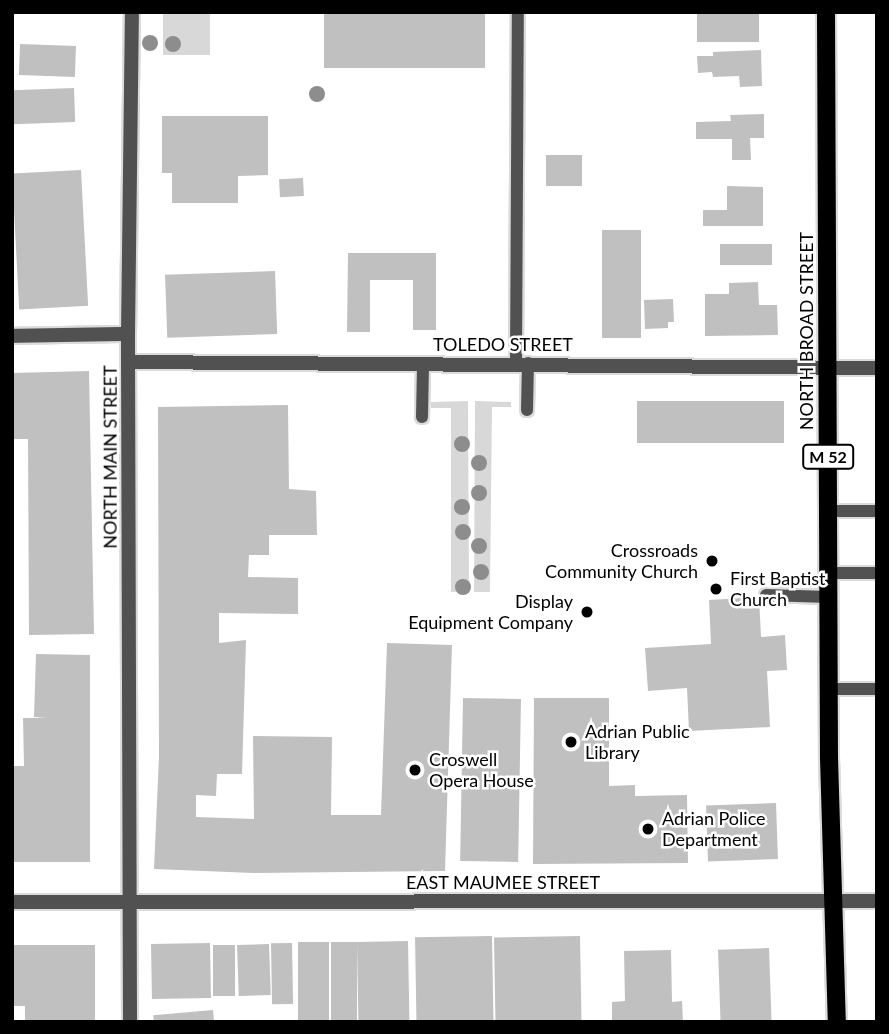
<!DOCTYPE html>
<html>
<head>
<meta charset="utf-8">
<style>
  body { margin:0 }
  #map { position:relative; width:889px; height:1034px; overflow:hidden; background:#fff; font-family:Lato,sans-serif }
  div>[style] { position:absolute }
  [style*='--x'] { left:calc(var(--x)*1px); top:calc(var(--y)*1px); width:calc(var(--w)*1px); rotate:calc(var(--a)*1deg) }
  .green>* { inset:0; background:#d8d8d8; transform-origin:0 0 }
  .building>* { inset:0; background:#c0c0c0; transform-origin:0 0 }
  .roads { filter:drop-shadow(2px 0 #dbdbdb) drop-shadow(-2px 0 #dbdbdb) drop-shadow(0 2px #dbdbdb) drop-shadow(0 -2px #dbdbdb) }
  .service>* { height:12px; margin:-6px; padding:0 6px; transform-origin:6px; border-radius:6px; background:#515151 }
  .minor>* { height:14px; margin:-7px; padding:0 7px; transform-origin:7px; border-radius:7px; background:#515151 }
  .tertiary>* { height:14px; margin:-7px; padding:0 7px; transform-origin:7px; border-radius:7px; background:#515151 }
  .primary>* { height:18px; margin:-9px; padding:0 9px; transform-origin:9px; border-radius:9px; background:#000 }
  .trees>* { width:16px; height:16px; margin:-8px; border-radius:50%; background:#8d8d8d }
  .dots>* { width:19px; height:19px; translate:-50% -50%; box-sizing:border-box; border:4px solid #fff; border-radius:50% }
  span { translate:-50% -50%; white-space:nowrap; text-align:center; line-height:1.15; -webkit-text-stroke:5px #fff; paint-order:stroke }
  .shield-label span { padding:2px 5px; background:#fff; border:2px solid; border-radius:5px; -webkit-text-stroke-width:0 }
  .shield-label { font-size:16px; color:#000; font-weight:700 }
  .street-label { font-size:18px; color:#000 }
  .poi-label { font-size:18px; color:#000 }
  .right { translate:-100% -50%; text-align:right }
  .left { translate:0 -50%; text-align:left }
  .frame { position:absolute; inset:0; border:14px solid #000; pointer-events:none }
</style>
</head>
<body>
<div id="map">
  <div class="green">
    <div style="left:163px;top:12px;width:47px;height:43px"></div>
    <div style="clip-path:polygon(468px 401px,469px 591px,451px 592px,451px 408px,431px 408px,431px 402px)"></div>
    <div style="clip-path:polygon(475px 401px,511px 402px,511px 407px,492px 407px,490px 592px,474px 592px)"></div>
  </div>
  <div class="building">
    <div style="left:324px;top:12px;width:161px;height:56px"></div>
    <div style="left:697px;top:12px;width:62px;height:30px"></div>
    <div style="left:20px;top:44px;width:56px;height:31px;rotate:2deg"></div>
    <div style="clip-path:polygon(761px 50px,762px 86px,740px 87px,739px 76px,713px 77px,712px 72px,698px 73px,697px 56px,713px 56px,713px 52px)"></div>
    <div style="left:74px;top:88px;width:34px;height:62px;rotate:88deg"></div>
    <div style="clip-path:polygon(764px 114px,764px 138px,750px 138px,751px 160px,732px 160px,732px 139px,696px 139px,696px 122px,731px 121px,730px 115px)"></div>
    <div style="clip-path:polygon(162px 116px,268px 116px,268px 175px,238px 176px,238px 203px,172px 203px,172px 173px,162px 173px)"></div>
    <div style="left:546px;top:155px;width:36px;height:31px"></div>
    <div style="left:81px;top:170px;width:136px;height:69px;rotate:87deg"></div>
    <div style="left:303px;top:178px;width:18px;height:24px;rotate:87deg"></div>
    <div style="clip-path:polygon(727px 186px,763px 187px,763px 226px,703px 226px,703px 210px,727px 210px)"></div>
    <div style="left:602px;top:230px;width:39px;height:108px"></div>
    <div style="left:772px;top:244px;width:21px;height:52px;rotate:90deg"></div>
    <div style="clip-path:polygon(348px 253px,436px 253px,436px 330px,413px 330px,413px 280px,370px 280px,370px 332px,347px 332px)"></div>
    <div style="left:275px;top:271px;width:63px;height:110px;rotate:88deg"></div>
    <div style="clip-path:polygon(758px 282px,759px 305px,777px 305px,778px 335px,705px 336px,705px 294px,729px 294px,729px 283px)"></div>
    <div style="clip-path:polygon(673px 299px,674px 322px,668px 322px,668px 328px,645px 329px,644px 300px)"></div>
    <div style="clip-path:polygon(89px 371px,94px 634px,29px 635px,28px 439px,12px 439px,12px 373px)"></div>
    <div style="left:637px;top:401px;width:147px;height:42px"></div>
    <div style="clip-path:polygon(288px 405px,289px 489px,316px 491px,317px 535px,269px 535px,269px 555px,249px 555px,248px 577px,298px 578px,298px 614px,219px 613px,219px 643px,246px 640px,242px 774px,217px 774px,216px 796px,196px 795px,196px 817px,254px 819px,253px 736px,332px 737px,331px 815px,381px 815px,387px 643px,452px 645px,445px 871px,253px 873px,154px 869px,159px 757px,158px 407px)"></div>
    <div style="clip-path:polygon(759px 597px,761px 637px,785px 635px,787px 670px,767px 671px,770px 727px,689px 731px,687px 688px,648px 691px,645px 648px,711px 644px,709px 600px)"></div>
    <div style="clip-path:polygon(36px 654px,90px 655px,90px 862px,12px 862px,12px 766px,24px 766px,23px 718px,46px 718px,34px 717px)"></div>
    <div style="left:463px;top:698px;width:58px;height:163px;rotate:1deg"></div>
    <div style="clip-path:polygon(534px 698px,609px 698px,609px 786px,635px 785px,635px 796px,687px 795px,688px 863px,533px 864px)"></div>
    <div style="left:776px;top:803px;width:56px;height:70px;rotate:88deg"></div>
    <div style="left:492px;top:936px;width:86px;height:77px;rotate:89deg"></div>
    <div style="left:580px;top:936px;width:86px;height:86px;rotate:89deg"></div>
    <div style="left:408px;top:941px;width:81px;height:51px;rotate:89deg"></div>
    <div style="left:298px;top:942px;width:31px;height:80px"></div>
    <div style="left:331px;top:942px;width:26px;height:80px"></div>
    <div style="left:210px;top:943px;width:55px;height:59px;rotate:89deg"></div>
    <div style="left:292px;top:943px;width:61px;height:21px;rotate:89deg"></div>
    <div style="left:269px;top:944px;width:51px;height:32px;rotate:88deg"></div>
    <div style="clip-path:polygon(12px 945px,95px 945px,95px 1022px,25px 1022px,25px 1006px,12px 1006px)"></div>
    <div style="left:213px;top:945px;width:22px;height:51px"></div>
    <div style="left:769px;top:948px;width:74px;height:51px;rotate:88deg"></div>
    <div style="clip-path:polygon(671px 950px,672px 1002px,682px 1001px,683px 1022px,612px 1022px,612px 1002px,625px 1001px,624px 951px)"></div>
    <div style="left:213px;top:1010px;width:12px;height:60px;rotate:85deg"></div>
  </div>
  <div class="roads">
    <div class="service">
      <div style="--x:516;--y:363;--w:351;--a:-89.7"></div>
      <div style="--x:527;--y:410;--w:47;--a:-88.8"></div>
      <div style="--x:422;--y:417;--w:54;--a:-88.9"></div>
      <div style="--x:828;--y:511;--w:49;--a:0"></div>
      <div style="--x:828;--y:573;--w:49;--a:0"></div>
      <div style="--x:766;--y:595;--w:62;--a:1.8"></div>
      <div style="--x:828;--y:689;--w:49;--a:0"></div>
    </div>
    <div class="minor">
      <div style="--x:12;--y:336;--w:116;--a:-1"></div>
      <div style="--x:130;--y:362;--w:747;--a:0.46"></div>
    </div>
    <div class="tertiary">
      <div style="--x:12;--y:902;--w:865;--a:-0.07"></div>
      <div style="--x:130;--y:1022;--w:688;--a:-90.17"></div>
      <div style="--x:128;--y:334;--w:322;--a:-89.3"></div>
    </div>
    <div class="primary">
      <div style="--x:826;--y:12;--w:746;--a:89.77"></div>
      <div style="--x:829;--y:758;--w:264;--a:88.3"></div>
    </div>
  </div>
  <div class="trees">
    <div style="left:150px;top:43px"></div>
    <div style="left:173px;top:44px"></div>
    <div style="left:317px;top:94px"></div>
    <div style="left:462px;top:444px"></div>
    <div style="left:479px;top:463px"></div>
    <div style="left:479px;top:493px"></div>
    <div style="left:462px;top:507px"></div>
    <div style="left:463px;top:532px"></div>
    <div style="left:479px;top:546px"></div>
    <div style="left:481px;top:572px"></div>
    <div style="left:463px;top:587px"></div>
  </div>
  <div class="dots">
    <div style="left:712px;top:561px;background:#000"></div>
    <div style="left:716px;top:589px;background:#000"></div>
    <div style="left:587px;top:612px;background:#000"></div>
    <div style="left:571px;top:742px;background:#000"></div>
    <div style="left:415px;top:770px;background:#000"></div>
    <div style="left:648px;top:829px;background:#000"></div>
  </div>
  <div class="shield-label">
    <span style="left:828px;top:457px">M 52</span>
  </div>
  <div class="street-label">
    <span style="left:806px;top:331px;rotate:-90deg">NORTH BROAD STREET</span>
    <span style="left:503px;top:344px">TOLEDO STREET</span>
    <span style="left:110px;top:457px;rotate:-90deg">NORTH MAIN STREET</span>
    <span style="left:503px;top:882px">EAST MAUMEE STREET</span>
  </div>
  <div class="poi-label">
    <span class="right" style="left:698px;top:561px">Crossroads<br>Community Church</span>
    <span class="left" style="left:730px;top:589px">First Baptist<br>Church</span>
    <span class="right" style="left:573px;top:612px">Display<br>Equipment Company</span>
    <span class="left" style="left:585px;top:742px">Adrian Public<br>Library</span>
    <span class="left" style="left:429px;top:770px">Croswell<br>Opera House</span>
    <span class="left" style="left:662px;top:829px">Adrian Police<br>Department</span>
  </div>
  <div class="frame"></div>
</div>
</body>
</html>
